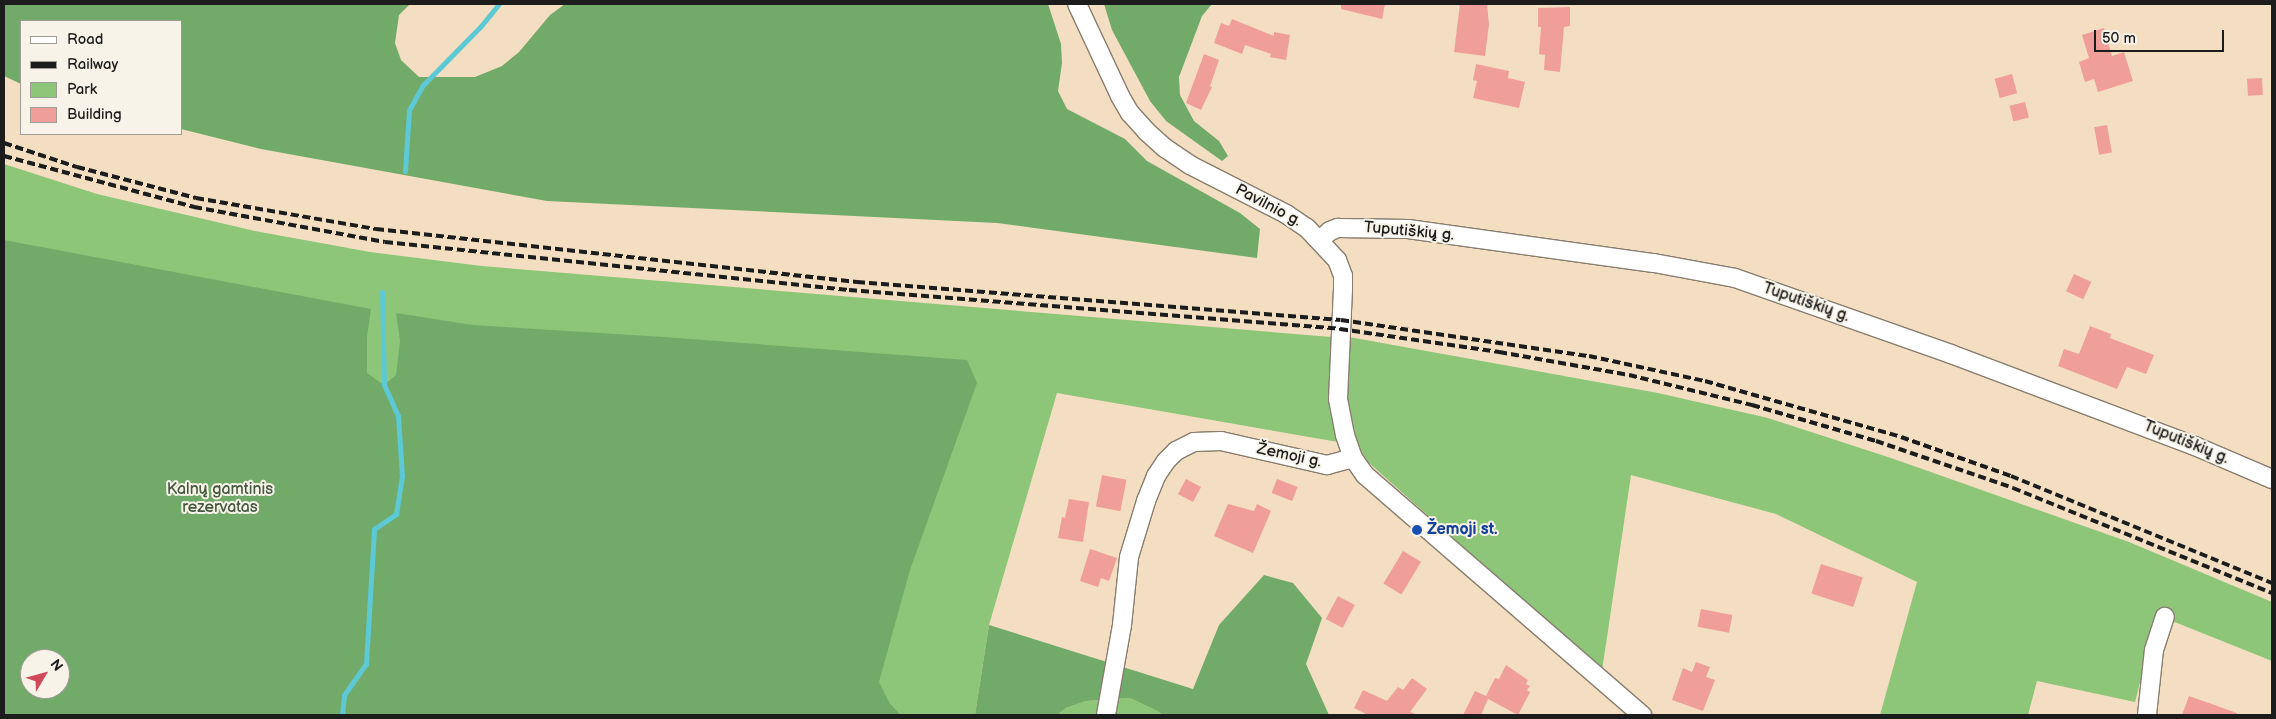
<!DOCTYPE html>
<html>
<head>
<meta charset="utf-8">
<style>
  body { margin:0 }
  #map { position:relative; width:2276px; height:719px; overflow:hidden; background:#f3dec1; font-family:"Balsamiq Sans",sans-serif }
  div>[style] { position:absolute }
  [style*='--x'] { left:calc(var(--x)*1px); top:calc(var(--y)*1px); width:calc(var(--w)*1px); rotate:calc(var(--a)*1deg) }
  .green>* { inset:0; background:#8dc679 }
  .forest>* { inset:0; background:#72ab69 }
  .stream>* { height:5px; margin:-2.5px; padding:0 2.5px; transform-origin:2.5px; border-radius:2.5px; background:#5dc9d5 }
  .building>* { inset:0; background:#f09e9a; transform-origin:0 0 }
  .roads { filter:drop-shadow(1px 0 #887d6e) drop-shadow(-1px 0 #887d6e) drop-shadow(0 1px #887d6e) drop-shadow(0 -1px #887d6e) }
  .minor>* { height:18px; margin:-9px; padding:0 9px; transform-origin:9px; border-radius:9px; background:#fff }
  .rail>* { height:4px; margin-top:-2px; transform-origin:0; background:repeating-linear-gradient(90deg,#1c1c1c 0 8px,transparent 0 12px) }
  .dots>* { width:14px; height:14px; translate:-50% -50%; box-sizing:border-box; border:2px solid #f7f3e8; border-radius:50% }
  span { translate:-50% -50%; white-space:nowrap; text-align:center; line-height:1.15; -webkit-text-stroke:4px #f7f3e8; paint-order:stroke }
  .street-label { font-size:16px; color:#1c1c1c }
  .park-label { font-size:16px; color:#44583d }
  .transit-label { font-size:16px; color:#164399; font-weight:700 }
  .left { translate:0 -50%; text-align:left }
  .frame { position:absolute; inset:0; border:5px solid #1c1c1c; pointer-events:none }
  .legend { position:absolute; left:20px; top:20px; width:162px; height:115px; box-sizing:border-box; background:#f7f3e8; border:1px solid #9f9d96; margin:0; padding:6px 9px; list-style:none; font-size:15px; color:#1c1c1c }
  .legend li { display:flex; align-items:center; gap:10px; height:25px }
  .legend b { width:25px; border:1px solid #9f9d96 }
  .north { position:absolute; left:20px; top:649px; width:50px; height:50px; box-sizing:border-box; background:#f7f3e8; border:1px solid #9f9d96; border-radius:50%; rotate:53deg; font-size:14px; font-weight:700; line-height:20px; text-align:center; color:#1c1c1c }
  .north::after { content:''; display:block; margin:auto; width:18px; height:22px; background:#d1495b; clip-path:polygon(50% 0,100% 100%,50% 72%,0 100%) }
  .scale { position:absolute; left:2094px; top:30px; width:130px; height:22px; box-sizing:border-box; border:2px solid #1c1c1c; border-top:0; padding-left:6px; font-size:15px; line-height:18px; white-space:nowrap; color:#1c1c1c; -webkit-text-stroke:4px #f7f3e8; paint-order:stroke }
</style>
</head>
<body>
<div id="map">
  <div class="green">
    <div style="clip-path:polygon(evenodd,4px 164px,97px 194px,255px 231px,370px 252px,482px 266px,1331px 337px,1330px 392px,1338px 442px,1057px 393px,989px 625px,975px 715px,901px 715px,889px 702px,860px 715px,4px 715px,4px 164px,30px 659px,60px 659px,60px 689px,30px 689px,30px 659px)"></div>
    <div style="clip-path:polygon(1349px 337px,1658px 393px,1768px 418px,1891px 458px,2129px 542px,2272px 602px,2272px 661px,2157px 615px,2135px 702px,2037px 681px,2028px 715px,1880px 715px,1917px 582px,1776px 514px,1631px 475px,1602px 671px,1368px 462px,1358px 446px,1347px 397px)"></div>
    <div style="clip-path:polygon(1130px 698px,1157px 711px,1163px 715px,1057px 715px,1066px 708px,1086px 701px)"></div>
  </div>
  <div class="forest">
    <div style="clip-path:polygon(4px 4px,410px 4px,399px 15px,395px 43px,401px 60px,419px 77px,475px 77px,502px 66px,519px 52px,550px 15px,565px 4px,1048px 4px,1061px 44px,1062px 63px,1058px 91px,1067px 109px,1125px 139px,1147px 161px,1240px 213px,1260px 229px,1257px 258px,997px 223px,547px 201px,261px 149px,181px 129px,181px 21px,21px 21px,21px 84px,4px 76px)"></div>
    <div style="clip-path:polygon(1104px 4px,1212px 4px,1202px 16px,1179px 77px,1180px 95px,1194px 121px,1219px 141px,1228px 156px,1222px 161px,1166px 121px,1150px 101px,1112px 30px)"></div>
    <div style="clip-path:polygon(evenodd,4px 240px,371px 309px,367px 337px,367px 373px,384px 385px,396px 375px,400px 341px,396px 313px,473px 325px,664px 337px,967px 360px,977px 383px,910px 570px,879px 682px,889px 702px,901px 715px,4px 715px,4px 240px,30px 659px,60px 659px,60px 689px,30px 689px,30px 659px)"></div>
    <div style="clip-path:polygon(1264px 575px,1293px 583px,1322px 618px,1306px 664px,1329px 715px,1163px 715px,1157px 711px,1130px 698px,1086px 701px,1066px 708px,1057px 715px,975px 715px,989px 625px,1193px 689px,1219px 625px)"></div>
  </div>
  <div class="stream">
    <div style="--x:405;--y:171;--w:61;--a:-86.2"></div>
    <div style="--x:409;--y:110;--w:29;--a:-61"></div>
    <div style="--x:423;--y:85;--w:83;--a:-45.5"></div>
    <div style="--x:481;--y:26;--w:28;--a:-51"></div>
    <div style="--x:342;--y:715;--w:20;--a:-84"></div>
    <div style="--x:344;--y:695;--w:38;--a:-55"></div>
    <div style="--x:366;--y:664;--w:135;--a:-86.6"></div>
    <div style="--x:374;--y:529;--w:27;--a:-34"></div>
    <div style="--x:396;--y:514;--w:38;--a:-81"></div>
    <div style="--x:402;--y:476;--w:60;--a:-93.8"></div>
    <div style="--x:398;--y:416;--w:34;--a:-114"></div>
    <div style="--x:384;--y:385;--w:93;--a:-91.2"></div>
  </div>
  <div class="building">
    <div style="clip-path:polygon(1341px 4px,1385px 4px,1382px 19px,1341px 9px)"></div>
    <div style="clip-path:polygon(1460px 4px,1487px 4px,1489px 24px,1485px 56px,1454px 52px)"></div>
    <div style="clip-path:polygon(1570px 7px,1570px 26px,1564px 27px,1560px 72px,1544px 70px,1545px 55px,1539px 54px,1541px 27px,1538px 27px,1538px 8px)"></div>
    <div style="clip-path:polygon(1232px 19px,1274px 36px,1274px 32px,1290px 35px,1286px 60px,1270px 57px,1271px 54px,1245px 45px,1242px 54px,1214px 43px,1221px 23px,1229px 26px)"></div>
    <div style="clip-path:polygon(2104px 28px,2112px 56px,2124px 52px,2133px 81px,2098px 92px,2094px 79px,2085px 82px,2079px 62px,2089px 58px,2082px 35px)"></div>
    <div style="clip-path:polygon(1204px 54px,1219px 60px,1210px 86px,1212px 87px,1201px 110px,1186px 103px)"></div>
    <div style="clip-path:polygon(1476px 64px,1509px 71px,1508px 78px,1525px 82px,1519px 108px,1473px 98px,1477px 81px,1473px 80px)"></div>
    <div style="left:2012px;top:74px;width:20px;height:18px;rotate:75deg"></div>
    <div style="left:2262px;top:78px;width:17px;height:15px;rotate:87deg"></div>
    <div style="left:2025px;top:102px;width:16px;height:16px;rotate:76deg"></div>
    <div style="left:2107px;top:125px;width:28px;height:13px;rotate:80deg"></div>
    <div style="left:2074px;top:274px;width:19px;height:19px;rotate:25deg"></div>
    <div style="clip-path:polygon(2090px 326px,2111px 334px,2110px 338px,2154px 355px,2146px 374px,2127px 367px,2117px 389px,2058px 366px,2064px 349px,2079px 354px)"></div>
    <div style="left:1102px;top:475px;width:25px;height:32px;rotate:11deg"></div>
    <div style="left:1186px;top:479px;width:17px;height:17px;rotate:28deg"></div>
    <div style="left:1277px;top:479px;width:22px;height:15px;rotate:21deg"></div>
    <div style="clip-path:polygon(1069px 499px,1089px 502px,1083px 542px,1058px 538px,1062px 517px,1065px 518px)"></div>
    <div style="clip-path:polygon(1228px 504px,1254px 511px,1257px 504px,1271px 511px,1253px 553px,1214px 536px)"></div>
    <div style="clip-path:polygon(1090px 549px,1117px 558px,1109px 581px,1101px 578px,1098px 587px,1080px 581px)"></div>
    <div style="left:1403px;top:551px;width:21px;height:38px;rotate:31deg"></div>
    <div style="left:1821px;top:564px;width:44px;height:31px;rotate:18deg"></div>
    <div style="left:1338px;top:596px;width:19px;height:26px;rotate:28deg"></div>
    <div style="left:1701px;top:609px;width:32px;height:18px;rotate:11deg"></div>
    <div style="clip-path:polygon(1696px 662px,1710px 667px,1706px 677px,1715px 680px,1703px 711px,1672px 700px,1683px 668px,1692px 672px)"></div>
    <div style="clip-path:polygon(1506px 665px,1528px 680px,1526px 684px,1530px 686px,1527px 690px,1530px 692px,1518px 715px,1488px 699px,1481px 715px,1463px 715px,1475px 691px,1486px 696px,1495px 678px,1499px 679px)"></div>
    <div style="clip-path:polygon(1412px 678px,1427px 689px,1410px 712px,1418px 715px,1368px 715px,1354px 708px,1363px 690px,1387px 701px,1398px 687px,1403px 690px)"></div>
    <div style="clip-path:polygon(2189px 696px,2237px 713px,2237px 715px,2182px 715px)"></div>
  </div>
  <div class="roads">
    <div class="minor">
      <div style="--x:1077;--y:4;--w:102;--a:64.9"></div>
      <div style="--x:1120;--y:96;--w:20;--a:60"></div>
      <div style="--x:1130;--y:113;--w:24;--a:48"></div>
      <div style="--x:1146;--y:131;--w:25;--a:42"></div>
      <div style="--x:1165;--y:148;--w:30;--a:34"></div>
      <div style="--x:1190;--y:165;--w:108;--a:27"></div>
      <div style="--x:1286;--y:214;--w:25;--a:34"></div>
      <div style="--x:1307;--y:228;--w:44;--a:46.8"></div>
      <div style="--x:1337;--y:260;--w:17;--a:69"></div>
      <div style="--x:1343;--y:276;--w:13;--a:90"></div>
      <div style="--x:1343;--y:289;--w:110;--a:92.6"></div>
      <div style="--x:1338;--y:399;--w:37;--a:79"></div>
      <div style="--x:1345;--y:435;--w:24;--a:71"></div>
      <div style="--x:1353;--y:458;--w:21;--a:55"></div>
      <div style="--x:1365;--y:475;--w:367;--a:40.9"></div>
      <div style="--x:1320;--y:240;--w:13;--a:-42"></div>
      <div style="--x:1330;--y:231;--w:9;--a:-21"></div>
      <div style="--x:1338;--y:228;--w:70;--a:0.8"></div>
      <div style="--x:1408;--y:229;--w:248;--a:7.9"></div>
      <div style="--x:1654;--y:263;--w:82;--a:10.5"></div>
      <div style="--x:1735;--y:278;--w:229;--a:19.4"></div>
      <div style="--x:1951;--y:354;--w:261;--a:20.7"></div>
      <div style="--x:2195;--y:446;--w:84;--a:23.2"></div>
      <div style="--x:1106;--y:715;--w:91;--a:-79.9"></div>
      <div style="--x:1122;--y:625;--w:68;--a:-84.1"></div>
      <div style="--x:1129;--y:557;--w:59;--a:-73.1"></div>
      <div style="--x:1146;--y:501;--w:27;--a:-68"></div>
      <div style="--x:1156;--y:476;--w:18;--a:-56"></div>
      <div style="--x:1166;--y:461;--w:14;--a:-45"></div>
      <div style="--x:1176;--y:451;--w:20;--a:-27"></div>
      <div style="--x:1194;--y:442;--w:27;--a:-2"></div>
      <div style="--x:1221;--y:441;--w:109;--a:12.8"></div>
      <div style="--x:1327;--y:465;--w:27;--a:-15"></div>
      <div style="--x:2147;--y:715;--w:65;--a:-83.9"></div>
      <div style="--x:2154;--y:650;--w:35;--a:-72"></div>
    </div>
  </div>
  <div class="rail">
    <div style="--x:4;--y:143;--w:77;--a:18.2"></div>
    <div style="--x:77;--y:167;--w:123;--a:14.6"></div>
    <div style="--x:196;--y:198;--w:183;--a:9.8"></div>
    <div style="--x:376;--y:229;--w:484;--a:6.3"></div>
    <div style="--x:857;--y:282;--w:485;--a:4.5"></div>
    <div style="--x:1341;--y:320;--w:251;--a:8.3"></div>
    <div style="--x:1589;--y:356;--w:119;--a:12.2"></div>
    <div style="--x:1705;--y:381;--w:204;--a:15.9"></div>
    <div style="--x:1901;--y:437;--w:117;--a:19.5"></div>
    <div style="--x:2011;--y:476;--w:282;--a:22.3"></div>
    <div style="--x:4;--y:156;--w:197;--a:15"></div>
    <div style="--x:194;--y:207;--w:194;--a:10.4"></div>
    <div style="--x:385;--y:242;--w:466;--a:5.9"></div>
    <div style="--x:849;--y:290;--w:493;--a:4.5"></div>
    <div style="--x:1340;--y:329;--w:161;--a:8.2"></div>
    <div style="--x:1499;--y:352;--w:132;--a:10"></div>
    <div style="--x:1629;--y:375;--w:127;--a:13.7"></div>
    <div style="--x:1752;--y:405;--w:129;--a:16.2"></div>
    <div style="--x:1876;--y:441;--w:145;--a:18.9"></div>
    <div style="--x:2013;--y:488;--w:279;--a:22.1"></div>
  </div>
  <div class="dots">
    <div style="left:1417px;top:530px;background:#1a4fb4"></div>
  </div>
  <div class="street-label">
    <span style="left:1268px;top:206px;rotate:28deg">Pavilnio g.</span>
    <span style="left:1409px;top:232px;rotate:5deg">Tuputiškių g.</span>
    <span style="left:1806px;top:303px;rotate:19deg">Tuputiškių g.</span>
    <span style="left:2186px;top:443px;rotate:22deg">Tuputiškių g.</span>
    <span style="left:1289px;top:456px;rotate:12deg">Žemoji g.</span>
  </div>
  <div class="park-label">
    <span style="left:220px;top:499px">Kalnų gamtinis<br>rezervatas</span>
  </div>
  <div class="transit-label">
    <span class="left" style="left:1427px;top:530px">Žemoji st.</span>
  </div>
  <div class="frame"></div>
  <ul class="legend">
  <li><b style="height:6px;background:#fff"></b>Road</li>
  <li><b style="height:6px;background:#1c1c1c"></b>Railway</li>
  <li><b style="height:14px;background:#8dc679"></b>Park</li>
  <li><b style="height:14px;background:#f09e9a"></b>Building</li>
  </ul>
  <div class="north">N</div>
  <div class="scale">50 m</div>
</div>
</body>
</html>
